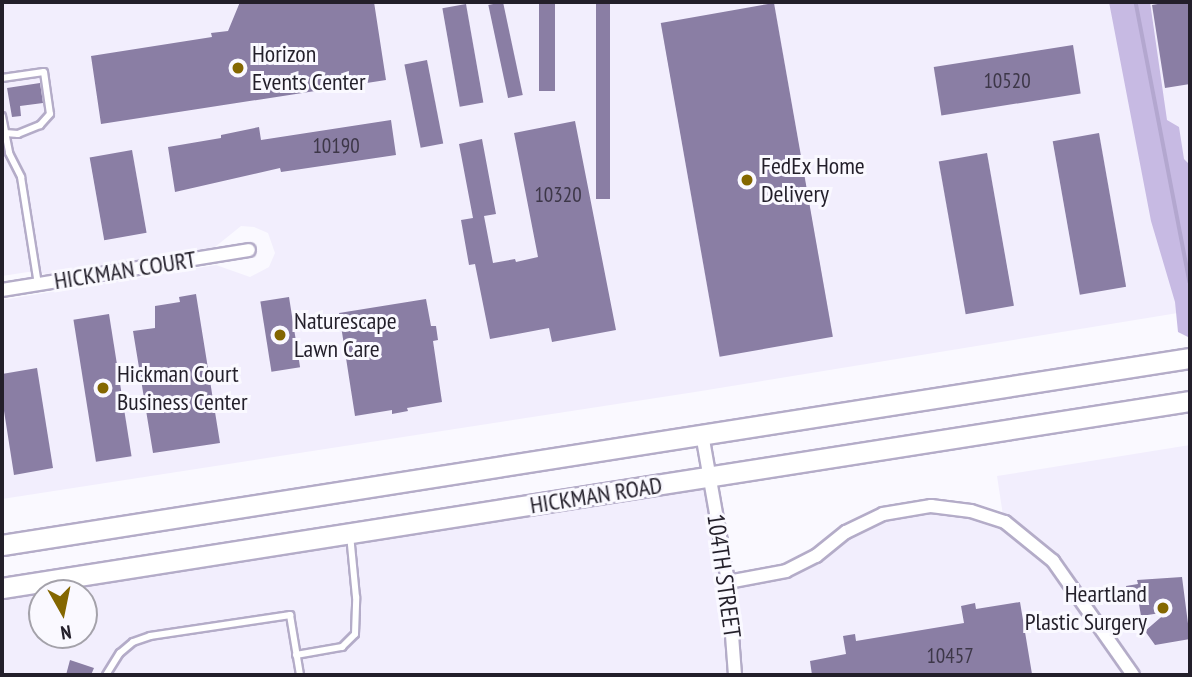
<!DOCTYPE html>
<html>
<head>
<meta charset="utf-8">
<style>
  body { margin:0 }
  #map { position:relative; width:1192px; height:677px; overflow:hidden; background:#faf9ff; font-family:"PT Sans Narrow",sans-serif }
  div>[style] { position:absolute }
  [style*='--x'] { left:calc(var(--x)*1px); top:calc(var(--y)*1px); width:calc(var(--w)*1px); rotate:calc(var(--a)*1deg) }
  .built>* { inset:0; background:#f2eefd }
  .forest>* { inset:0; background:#c7bae3 }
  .stream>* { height:3.5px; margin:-1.75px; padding:0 1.75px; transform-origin:1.75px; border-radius:1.75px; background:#b3a7cf }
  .building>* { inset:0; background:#8a7ea4; transform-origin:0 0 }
  .roads { filter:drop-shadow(2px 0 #b4acc8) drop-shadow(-2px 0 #b4acc8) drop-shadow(0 2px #b4acc8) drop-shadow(0 -2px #b4acc8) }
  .service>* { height:6px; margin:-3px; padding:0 3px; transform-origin:3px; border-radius:3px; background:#fff }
  .minor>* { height:12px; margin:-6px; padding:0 6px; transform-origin:6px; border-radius:6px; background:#fff }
  .primary>* { height:19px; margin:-9.5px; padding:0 9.5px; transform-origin:9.5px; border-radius:9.5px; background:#fff }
  .dots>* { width:19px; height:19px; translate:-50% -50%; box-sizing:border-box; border:4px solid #faf9ff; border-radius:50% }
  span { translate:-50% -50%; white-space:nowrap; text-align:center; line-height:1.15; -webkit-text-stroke:6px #faf9ff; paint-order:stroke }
  .number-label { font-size:21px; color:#3d3748 }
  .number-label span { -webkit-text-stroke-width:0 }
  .poi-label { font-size:24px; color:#231f2a }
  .left { translate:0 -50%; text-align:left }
  .right { translate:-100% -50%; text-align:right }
  .street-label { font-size:24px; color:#231f2a }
  .frame { position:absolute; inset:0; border:4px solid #231f2a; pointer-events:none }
  .north { position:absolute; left:28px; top:579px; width:70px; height:70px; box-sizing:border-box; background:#faf9ff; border:2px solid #a4a2aa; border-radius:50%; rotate:171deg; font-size:19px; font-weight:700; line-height:28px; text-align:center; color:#231f2a }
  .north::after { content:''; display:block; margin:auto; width:24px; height:32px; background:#846700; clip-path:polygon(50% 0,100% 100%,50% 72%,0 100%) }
</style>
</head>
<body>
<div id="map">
  <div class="built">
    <div style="clip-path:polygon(2px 2px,1190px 2px,1190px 311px,695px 392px,2px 499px,2px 300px,216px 265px,250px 277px,269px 267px,275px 253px,268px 233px,254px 227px,241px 226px,215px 247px,49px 274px,28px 272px,2px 276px)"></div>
    <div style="clip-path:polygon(evenodd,1190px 445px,1190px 675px,2px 675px,2px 588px,709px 477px,728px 582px,786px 571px,862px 523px,931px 506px,1004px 522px,997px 476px,1190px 445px,42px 593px,84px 593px,84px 635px,42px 635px,42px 593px)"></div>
  </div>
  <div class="forest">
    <div style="clip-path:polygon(1109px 2px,1150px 2px,1167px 120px,1179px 127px,1184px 159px,1190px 165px,1190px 338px,1178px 332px,1175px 302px,1151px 221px)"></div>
  </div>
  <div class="stream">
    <div style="--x:1136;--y:2;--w:285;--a:79.1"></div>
  </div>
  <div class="building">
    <div style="clip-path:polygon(240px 2px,374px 2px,386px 80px,101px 124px,91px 56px,212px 37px,211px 33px,228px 31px)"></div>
    <div style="left:503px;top:2px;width:95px;height:15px;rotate:78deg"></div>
    <div style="left:539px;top:2px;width:16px;height:89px"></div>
    <div style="left:596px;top:2px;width:14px;height:197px"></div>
    <div style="clip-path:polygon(1169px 2px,1190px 2px,1190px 84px,1165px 88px,1152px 5px)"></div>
    <div style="left:774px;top:3px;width:339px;height:115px;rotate:80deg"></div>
    <div style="left:466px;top:4px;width:100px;height:24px;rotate:80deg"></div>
    <div style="left:1073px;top:45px;width:49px;height:141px;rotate:81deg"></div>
    <div style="left:427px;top:60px;width:85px;height:23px;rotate:79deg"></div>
    <div style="clip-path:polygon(40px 83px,43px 103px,20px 106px,21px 116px,12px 117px,7px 88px)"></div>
    <div style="clip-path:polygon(391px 120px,396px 155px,281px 172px,280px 168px,175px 192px,168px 147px,221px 138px,221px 135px,259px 127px,261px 140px)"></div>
    <div style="clip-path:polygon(575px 121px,616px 330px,552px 342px,549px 328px,490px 339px,475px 264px,469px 265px,461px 220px,473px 218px,459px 144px,482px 139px,496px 214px,484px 216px,493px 263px,515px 259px,516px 262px,538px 257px,514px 133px)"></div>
    <div style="left:1099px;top:133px;width:156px;height:47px;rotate:80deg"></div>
    <div style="left:132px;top:150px;width:84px;height:43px;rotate:80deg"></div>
    <div style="left:987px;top:153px;width:155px;height:49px;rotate:80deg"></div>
    <div style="clip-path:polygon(196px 294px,220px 443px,153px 453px,133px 331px,155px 328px,155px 306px,180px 302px,179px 297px)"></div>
    <div style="left:289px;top:297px;width:71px;height:29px;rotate:81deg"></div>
    <div style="clip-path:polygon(426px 299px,431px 326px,436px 326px,438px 340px,433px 341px,442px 402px,407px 408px,408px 411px,392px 414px,392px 410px,355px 416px,339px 313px)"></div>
    <div style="left:109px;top:314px;width:144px;height:36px;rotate:81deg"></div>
    <div style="clip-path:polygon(37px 368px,53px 468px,14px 475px,2px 398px,2px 374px)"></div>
    <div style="clip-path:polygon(1182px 577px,1190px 639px,1155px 645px,1145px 631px,1167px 612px,1141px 616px,1138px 598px,1128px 600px,1126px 586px,1138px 584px,1137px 580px)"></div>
    <div style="clip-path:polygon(1020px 602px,1032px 674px,812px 675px,810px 661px,846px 654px,843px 636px,855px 634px,856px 641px,964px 623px,961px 606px,975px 603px,976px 609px)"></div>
    <div style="clip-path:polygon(70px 660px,94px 668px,91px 675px,66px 675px)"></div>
  </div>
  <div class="roads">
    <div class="service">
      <div style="--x:2;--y:78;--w:42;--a:-8.1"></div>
      <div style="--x:44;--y:72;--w:42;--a:81.9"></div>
      <div style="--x:50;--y:114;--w:15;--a:132"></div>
      <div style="--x:40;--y:125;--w:24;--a:158"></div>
      <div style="--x:18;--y:134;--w:13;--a:-176"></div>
      <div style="--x:2;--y:116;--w:38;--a:79"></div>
      <div style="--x:9;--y:153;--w:27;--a:63"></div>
      <div style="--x:21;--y:177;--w:108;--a:81"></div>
      <div style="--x:296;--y:655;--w:47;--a:-9.9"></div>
      <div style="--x:342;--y:647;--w:18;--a:-45"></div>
      <div style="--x:355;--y:634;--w:37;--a:-88"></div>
      <div style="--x:356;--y:597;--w:62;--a:-95.5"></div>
      <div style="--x:106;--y:675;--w:26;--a:-58"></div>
      <div style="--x:120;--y:653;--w:17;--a:-40"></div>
      <div style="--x:133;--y:642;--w:18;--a:-19"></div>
      <div style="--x:150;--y:636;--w:142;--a:-8.5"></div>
      <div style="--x:290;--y:615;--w:61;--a:80.5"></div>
    </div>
    <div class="minor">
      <div style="--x:2;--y:290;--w:250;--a:-9.2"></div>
      <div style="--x:702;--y:434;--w:150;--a:80"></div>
      <div style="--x:728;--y:582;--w:93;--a:85.7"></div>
      <div style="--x:728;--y:582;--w:59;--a:-10.7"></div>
      <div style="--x:786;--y:571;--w:34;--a:-27"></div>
      <div style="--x:816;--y:556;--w:38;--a:-39"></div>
      <div style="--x:846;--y:532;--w:41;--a:-25.9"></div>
      <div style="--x:883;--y:514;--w:49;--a:-9.5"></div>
      <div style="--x:931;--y:506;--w:40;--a:7.1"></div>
      <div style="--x:971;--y:511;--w:36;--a:18"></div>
      <div style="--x:1005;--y:522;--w:62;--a:39.1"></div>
      <div style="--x:1053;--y:561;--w:139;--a:54.9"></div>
    </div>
    <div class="primary">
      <div style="--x:2;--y:545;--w:1203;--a:-8.95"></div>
      <div style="--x:2;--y:588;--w:1203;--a:-8.95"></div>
    </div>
  </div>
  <div class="dots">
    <div style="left:238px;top:68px;background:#846700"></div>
    <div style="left:747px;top:180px;background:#846700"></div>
    <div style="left:280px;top:335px;background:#846700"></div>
    <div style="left:103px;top:388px;background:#846700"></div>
    <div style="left:1163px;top:608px;background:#846700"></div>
  </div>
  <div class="number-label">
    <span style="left:1007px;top:81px">10520</span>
    <span style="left:336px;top:146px">10190</span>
    <span style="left:558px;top:195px">10320</span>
    <span style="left:950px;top:656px">10457</span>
  </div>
  <div class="poi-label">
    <span class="left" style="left:252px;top:68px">Horizon<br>Events Center</span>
    <span class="left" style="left:761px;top:180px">FedEx Home<br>Delivery</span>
    <span class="left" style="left:294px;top:335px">Naturescape<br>Lawn Care</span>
    <span class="left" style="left:117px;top:388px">Hickman Court<br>Business Center</span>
    <span class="right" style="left:1147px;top:608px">Heartland<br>Plastic Surgery</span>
  </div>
  <div class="street-label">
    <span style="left:125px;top:270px;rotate:-9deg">HICKMAN COURT</span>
    <span style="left:596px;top:495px;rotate:-9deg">HICKMAN ROAD</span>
    <span style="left:724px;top:576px;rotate:82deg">104TH STREET</span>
  </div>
  <div class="frame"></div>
  <div class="north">N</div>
</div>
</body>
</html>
